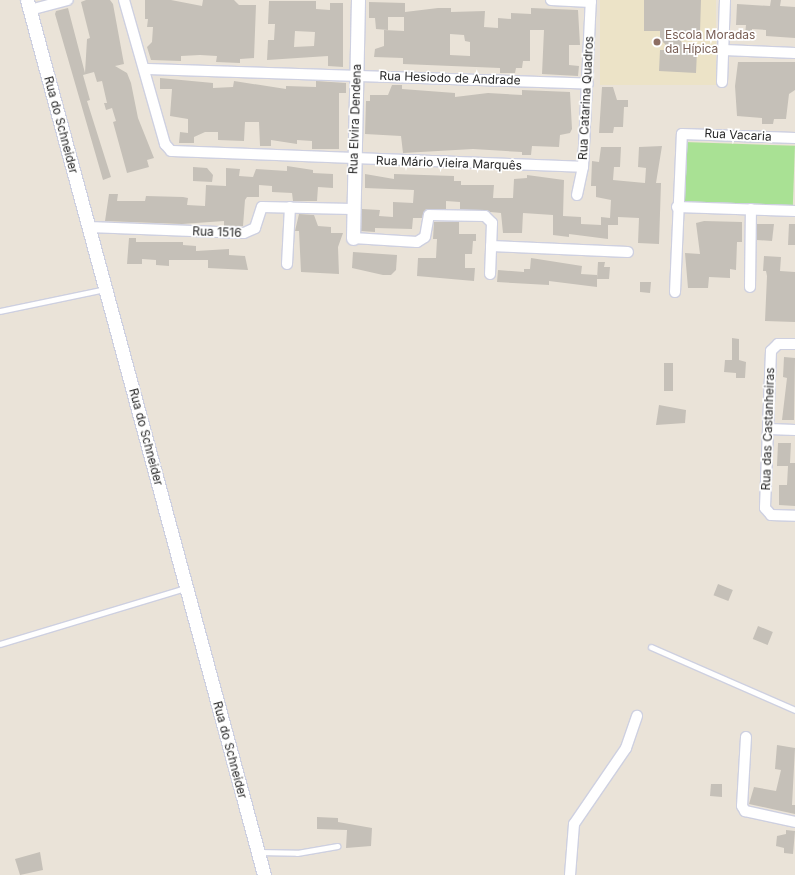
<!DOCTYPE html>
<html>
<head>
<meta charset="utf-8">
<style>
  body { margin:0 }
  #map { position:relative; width:795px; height:875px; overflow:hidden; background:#eae3d8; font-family:Inter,sans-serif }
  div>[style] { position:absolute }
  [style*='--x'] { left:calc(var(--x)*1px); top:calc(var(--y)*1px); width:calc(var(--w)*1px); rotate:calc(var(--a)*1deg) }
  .education>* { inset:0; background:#ece3c7; transform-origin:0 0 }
  .green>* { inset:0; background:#a9e194; transform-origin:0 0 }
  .building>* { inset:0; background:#c5c0b8; transform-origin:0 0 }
  .roads { filter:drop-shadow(1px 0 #ced0e0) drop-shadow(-1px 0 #ced0e0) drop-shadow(0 1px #ced0e0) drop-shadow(0 -1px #ced0e0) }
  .service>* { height:5px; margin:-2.5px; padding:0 2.5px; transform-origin:2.5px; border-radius:2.5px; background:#fff }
  .minor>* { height:10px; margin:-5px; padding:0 5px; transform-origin:5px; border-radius:5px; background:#fff }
  .tertiary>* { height:13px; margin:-6.5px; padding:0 6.5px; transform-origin:6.5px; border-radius:6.5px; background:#fff }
  .dots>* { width:11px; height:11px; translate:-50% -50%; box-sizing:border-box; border:2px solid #fff; border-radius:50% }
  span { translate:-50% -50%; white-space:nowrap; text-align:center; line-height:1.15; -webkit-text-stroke:3.5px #fff; paint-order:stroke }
  .education-label { font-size:12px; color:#785e54 }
  .left { translate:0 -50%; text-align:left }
  .street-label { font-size:12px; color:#272727 }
</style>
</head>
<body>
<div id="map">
  <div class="education">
    <div style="left:600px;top:0;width:116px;height:85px"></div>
  </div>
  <div class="green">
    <div style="left:684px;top:142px;width:111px;height:62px;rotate:2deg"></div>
  </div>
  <div class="building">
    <div style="clip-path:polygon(86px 0,110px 0,113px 4px,124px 64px,115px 66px,127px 73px,131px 83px,138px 118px,154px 158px,147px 160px,149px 167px,127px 173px,113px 122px,116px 121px,112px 108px,106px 110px,104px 103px,107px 103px,102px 81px,97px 82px,94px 72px,83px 75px,90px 100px,87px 101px,111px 177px,103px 180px,55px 14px,56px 11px,68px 8px,85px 73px,87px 39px,90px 38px,81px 2px)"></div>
    <div style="clip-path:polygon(145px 0,171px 0,202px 6px,203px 0,234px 0,239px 5px,256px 5px,254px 58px,240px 59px,240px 63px,216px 62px,217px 56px,200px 55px,181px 56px,181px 61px,151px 60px,147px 47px,152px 42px,153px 27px,147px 27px,148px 19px,145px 19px)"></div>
    <div style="clip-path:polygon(644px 0,701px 0,700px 33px,675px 32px,687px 50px,697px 51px,696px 73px,659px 71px,660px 50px,671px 50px,660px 39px,660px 31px,644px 31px)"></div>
    <div style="clip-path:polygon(771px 0,781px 0,780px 6px,795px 7px,795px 38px,766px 36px,766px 30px,752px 29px,752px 35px,745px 34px,746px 25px,736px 25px,737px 4px,770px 6px)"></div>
    <div style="clip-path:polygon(evenodd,269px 1px,316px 1px,316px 9px,330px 10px,330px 3px,343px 3px,343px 67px,328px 66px,328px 56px,267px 60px,268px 40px,274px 40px,275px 24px,268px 24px,269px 1px,295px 31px,315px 32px,314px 46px,294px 47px,295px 31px)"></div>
    <div style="clip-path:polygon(evenodd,369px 2px,405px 3px,405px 12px,438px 8px,451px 8px,451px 12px,485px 11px,484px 27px,498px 28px,498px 18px,511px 19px,511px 13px,531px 14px,531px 8px,578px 10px,580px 45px,569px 45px,569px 65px,579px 66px,578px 76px,542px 74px,544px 30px,530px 30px,530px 61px,523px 61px,522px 68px,516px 68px,515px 73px,500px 73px,500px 68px,403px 64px,403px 58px,374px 57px,375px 49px,384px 46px,384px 30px,404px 31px,404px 17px,388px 17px,388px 30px,376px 29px,375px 18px,369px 18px,369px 2px,450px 34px,464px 35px,465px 41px,470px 42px,470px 56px,450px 55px,450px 34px)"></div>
    <div style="clip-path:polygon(738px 62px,795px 62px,795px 90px,789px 94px,786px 119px,774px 119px,773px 124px,762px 124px,762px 118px,737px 116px,735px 86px)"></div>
    <div style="clip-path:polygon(160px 78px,213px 83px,213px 88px,233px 87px,234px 81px,286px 89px,286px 86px,316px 87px,316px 81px,346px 83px,346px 93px,339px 93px,339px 149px,312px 149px,312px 141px,297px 140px,297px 144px,271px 140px,271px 146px,260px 146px,259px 122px,245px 122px,244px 141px,218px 140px,218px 132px,205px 132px,194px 137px,194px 143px,179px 143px,180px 132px,188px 133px,188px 119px,170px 116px,172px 89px,160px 89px)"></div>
    <div style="clip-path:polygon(392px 85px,402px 85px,402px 89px,455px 93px,455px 97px,488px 93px,522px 95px,522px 90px,570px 92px,572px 129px,570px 133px,560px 135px,559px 147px,532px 146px,531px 155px,522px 155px,522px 152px,473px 149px,403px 153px,401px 136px,365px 134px,366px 101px,370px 101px,370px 95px,388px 95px)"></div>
    <div style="clip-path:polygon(602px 87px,613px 87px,617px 100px,628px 100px,628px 107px,624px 107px,623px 127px,614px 127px,613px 133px,599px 133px)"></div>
    <div style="clip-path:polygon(662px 146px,656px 183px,661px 183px,659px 244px,638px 243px,639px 218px,618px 217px,618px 225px,608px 225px,608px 239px,569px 234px,569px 237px,553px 235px,553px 215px,523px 213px,522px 233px,503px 233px,501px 213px,460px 209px,460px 202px,446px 201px,446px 209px,426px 209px,422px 218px,413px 218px,412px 229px,375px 228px,375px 232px,361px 231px,362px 209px,380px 210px,379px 216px,393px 217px,393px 202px,413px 203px,414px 190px,365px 188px,365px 174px,394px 179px,394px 174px,454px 176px,454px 181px,461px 181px,461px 185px,494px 185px,493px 198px,513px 198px,514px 179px,527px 178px,527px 175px,564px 180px,563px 216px,581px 217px,581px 224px,601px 225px,601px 217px,610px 218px,611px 200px,596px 197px,596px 186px,591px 186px,592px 161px,599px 162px,601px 147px,621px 147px,620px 167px,614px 167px,613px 180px,645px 183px,646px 168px,638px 167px,639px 147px)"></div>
    <div style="clip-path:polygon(287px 166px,313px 170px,313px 173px,333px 174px,333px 188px,318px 187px,317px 201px,293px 201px,292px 193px,272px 192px,272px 186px,259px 185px,259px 197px,247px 197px,245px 200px,243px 226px,224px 226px,224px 221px,182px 224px,105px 221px,109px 194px,118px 194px,117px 201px,145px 201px,146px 196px,183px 197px,188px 198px,187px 205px,205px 206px,206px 185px,226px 186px,226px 168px,240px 169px,239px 176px,253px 177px,256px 169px,287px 171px)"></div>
    <div style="clip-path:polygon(193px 167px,207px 168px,213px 175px,212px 182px,193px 181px)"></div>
    <div style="clip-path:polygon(299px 214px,314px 215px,318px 226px,331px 227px,331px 233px,343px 233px,338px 247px,339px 274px,301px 272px,299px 231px,295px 231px)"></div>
    <div style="clip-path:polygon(704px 221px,742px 222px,742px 242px,737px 242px,736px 270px,730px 269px,730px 278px,709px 277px,708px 288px,688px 288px,685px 253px,700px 254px,696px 223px)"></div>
    <div style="clip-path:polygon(434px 222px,459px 222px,459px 234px,476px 234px,476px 241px,473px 241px,472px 254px,465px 254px,465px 268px,475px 268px,474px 281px,417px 276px,418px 258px,436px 258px,437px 239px,433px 239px)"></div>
    <div style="clip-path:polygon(757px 224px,774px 224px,772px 241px,757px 240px)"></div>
    <div style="clip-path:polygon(789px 224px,795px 224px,795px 245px,788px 245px)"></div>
    <div style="clip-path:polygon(129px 238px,136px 238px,136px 242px,183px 242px,183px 245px,196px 246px,196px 251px,229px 249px,229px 255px,245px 256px,248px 270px,208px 268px,208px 260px,169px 260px,169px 266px,156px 265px,156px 260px,142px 259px,142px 264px,127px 264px)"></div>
    <div style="clip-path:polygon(353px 252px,397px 255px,396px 270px,391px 275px,383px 275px,352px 268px)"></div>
    <div style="clip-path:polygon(764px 256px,781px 257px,780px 271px,795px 272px,795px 322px,765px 321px,767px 276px,766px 271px,763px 271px)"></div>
    <div style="clip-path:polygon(531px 258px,582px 266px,581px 274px,597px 275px,597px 287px,549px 281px,549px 285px,497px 282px,498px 270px,524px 272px,524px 269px,530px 269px)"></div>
    <div style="clip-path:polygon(598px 262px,605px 262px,604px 267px,610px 267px,609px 279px,597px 279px)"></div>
    <div style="clip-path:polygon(640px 282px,651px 282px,650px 293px,640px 292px)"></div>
    <div style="clip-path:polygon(732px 338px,739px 339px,739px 360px,746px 362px,745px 378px,736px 378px,736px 373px,724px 372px,725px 360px,732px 360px)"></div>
    <div style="clip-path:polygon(784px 357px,795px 358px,794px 420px,782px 420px,787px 378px,783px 377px)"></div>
    <div style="left:664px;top:363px;width:9px;height:28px"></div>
    <div style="clip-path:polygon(659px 405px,686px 410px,685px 423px,656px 425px)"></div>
    <div style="clip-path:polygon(778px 443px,791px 443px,790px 463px,795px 463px,795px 506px,779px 505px,779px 485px,787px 485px,788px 466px,777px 466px)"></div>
    <div style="left:718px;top:584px;width:16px;height:12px;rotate:22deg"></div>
    <div style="left:758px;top:626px;width:16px;height:14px;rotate:22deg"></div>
    <div style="clip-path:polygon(777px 745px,795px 748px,792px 805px,795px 805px,795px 814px,749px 804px,754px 787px,776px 791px,781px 770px,775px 769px)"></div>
    <div style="clip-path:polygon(711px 784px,722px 784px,722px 797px,710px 796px)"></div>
    <div style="clip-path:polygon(317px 817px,338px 818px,338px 822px,372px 828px,371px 846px,346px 848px,347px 830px,317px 829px)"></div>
    <div style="clip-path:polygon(786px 830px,795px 831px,793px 854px,784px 853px,784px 848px,776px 846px,777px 836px,786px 834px)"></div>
    <div style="clip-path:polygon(40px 852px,43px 870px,20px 875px,15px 859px)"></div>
  </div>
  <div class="roads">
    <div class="service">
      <div style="--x:0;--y:311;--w:107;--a:-11.8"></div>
      <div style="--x:0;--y:644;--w:194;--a:-16.8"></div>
      <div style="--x:651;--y:647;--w:157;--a:23.6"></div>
      <div style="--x:258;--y:852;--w:39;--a:1"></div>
      <div style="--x:297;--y:853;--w:41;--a:-9.9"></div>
    </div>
    <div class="minor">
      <div style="--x:124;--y:0;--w:150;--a:74.1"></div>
      <div style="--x:165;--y:144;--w:9;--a:49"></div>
      <div style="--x:171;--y:151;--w:412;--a:2.2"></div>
      <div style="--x:551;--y:0;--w:40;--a:2.9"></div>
      <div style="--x:30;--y:10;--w:39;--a:-15"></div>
      <div style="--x:724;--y:50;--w:71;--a:2.4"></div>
      <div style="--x:145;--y:69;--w:443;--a:1.9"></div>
      <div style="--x:722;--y:82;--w:82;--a:-87.9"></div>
      <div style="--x:577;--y:195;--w:29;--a:-78"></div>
      <div style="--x:583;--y:167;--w:167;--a:-87.3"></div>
      <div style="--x:677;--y:207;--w:118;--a:1.9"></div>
      <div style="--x:89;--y:227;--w:155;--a:2.2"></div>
      <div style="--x:244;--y:233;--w:12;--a:-24"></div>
      <div style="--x:255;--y:228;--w:22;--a:-72"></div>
      <div style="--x:262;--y:207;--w:90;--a:1.3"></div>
      <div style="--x:353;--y:238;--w:64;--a:3.6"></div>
      <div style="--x:417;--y:242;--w:9;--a:-32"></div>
      <div style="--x:425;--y:237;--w:22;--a:-80"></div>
      <div style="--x:429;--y:215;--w:56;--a:1"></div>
      <div style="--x:485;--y:216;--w:10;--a:45"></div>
      <div style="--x:492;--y:223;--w:51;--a:92.2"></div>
      <div style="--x:491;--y:246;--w:137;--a:2.5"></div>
      <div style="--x:287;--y:264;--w:57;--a:-87"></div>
      <div style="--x:750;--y:287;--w:78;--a:-89.3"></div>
      <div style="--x:675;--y:292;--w:158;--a:-87.5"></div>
      <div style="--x:682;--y:134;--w:113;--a:2"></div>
      <div style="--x:795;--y:344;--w:17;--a:180"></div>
      <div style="--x:778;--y:344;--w:10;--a:135"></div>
      <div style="--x:771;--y:351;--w:157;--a:92.2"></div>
      <div style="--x:765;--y:508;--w:9;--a:49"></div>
      <div style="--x:771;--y:515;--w:24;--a:2"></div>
      <div style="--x:769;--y:429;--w:26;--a:2"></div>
      <div style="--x:746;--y:737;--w:69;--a:93.3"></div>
      <div style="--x:742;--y:806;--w:6;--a:59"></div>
      <div style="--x:745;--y:811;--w:51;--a:12.4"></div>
      <div style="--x:570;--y:875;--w:51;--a:-85.5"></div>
      <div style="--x:574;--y:824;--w:92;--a:-55.6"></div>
      <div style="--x:626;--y:748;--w:34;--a:-71"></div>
    </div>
    <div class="tertiary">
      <div style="--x:27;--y:0;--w:907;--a:74.84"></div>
      <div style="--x:353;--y:238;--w:238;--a:-88.8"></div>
    </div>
  </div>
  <div class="dots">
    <div style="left:657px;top:42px;background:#8d6e63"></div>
  </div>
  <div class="education-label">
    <span class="left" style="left:665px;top:42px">Escola Moradas<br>da Hípica</span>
  </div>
  <div class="street-label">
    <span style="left:450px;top:78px;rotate:2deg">Rua Hesiodo de Andrade</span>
    <span style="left:586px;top:98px;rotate:-87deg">Rua Catarina Quadros</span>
    <span style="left:355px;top:119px;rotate:-88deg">Rua Elvira Dendena</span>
    <span style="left:61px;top:125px;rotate:75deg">Rua do Schneider</span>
    <span style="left:738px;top:135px;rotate:3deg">Rua Vacaria</span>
    <span style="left:449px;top:163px;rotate:2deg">Rua Mário Vieira Marquês</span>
    <span style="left:217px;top:232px;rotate:2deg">Rua 1516</span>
    <span style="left:768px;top:429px;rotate:-88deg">Rua das Castanheiras</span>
    <span style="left:146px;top:437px;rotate:75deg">Rua do Schneider</span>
    <span style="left:230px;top:750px;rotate:75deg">Rua do Schneider</span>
  </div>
</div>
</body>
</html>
